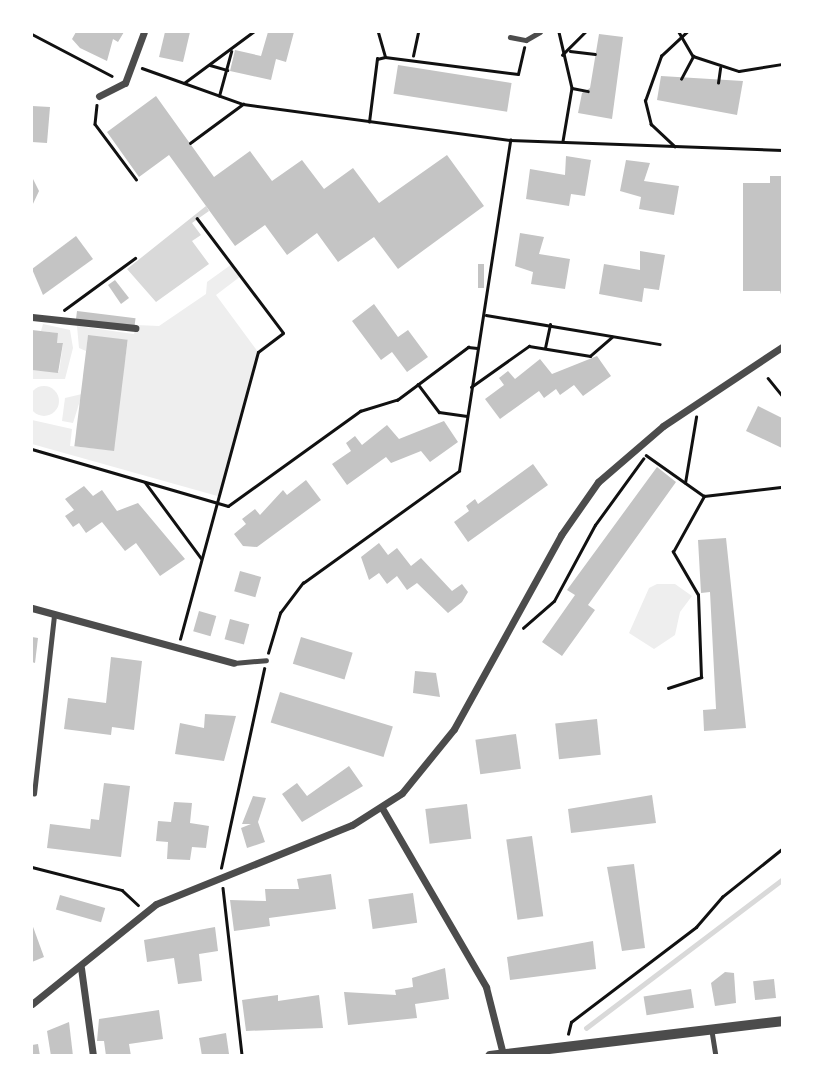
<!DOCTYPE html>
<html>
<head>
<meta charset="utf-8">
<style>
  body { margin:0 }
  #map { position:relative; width:814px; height:1087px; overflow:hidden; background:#fff; font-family:"Libre Baskerville",serif }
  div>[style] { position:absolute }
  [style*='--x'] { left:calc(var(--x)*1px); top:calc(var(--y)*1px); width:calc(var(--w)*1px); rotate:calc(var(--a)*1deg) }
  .green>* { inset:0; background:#eee }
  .round { border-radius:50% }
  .water>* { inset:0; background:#d9d9d9 }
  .stream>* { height:4.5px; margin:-2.25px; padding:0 2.25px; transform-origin:2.25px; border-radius:2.25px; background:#d9d9d9 }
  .building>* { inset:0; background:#c4c4c4; transform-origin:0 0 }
  .path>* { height:2.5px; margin:-1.25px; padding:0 1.25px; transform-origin:1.25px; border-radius:1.25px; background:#111 }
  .service>* { height:4.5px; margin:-2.25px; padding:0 2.25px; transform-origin:2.25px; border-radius:2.25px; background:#4c4c4c }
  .minor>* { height:7px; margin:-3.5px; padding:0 3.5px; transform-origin:3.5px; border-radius:3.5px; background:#4c4c4c }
  .tertiary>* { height:10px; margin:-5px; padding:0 5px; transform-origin:5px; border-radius:5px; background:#4c4c4c }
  span { translate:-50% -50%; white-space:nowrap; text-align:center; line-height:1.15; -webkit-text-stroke:5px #fff; paint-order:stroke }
  .frame { position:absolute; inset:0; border:33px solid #fff; pointer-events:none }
</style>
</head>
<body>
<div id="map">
  <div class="green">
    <div style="clip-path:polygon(232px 264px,241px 276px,216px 295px,258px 352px,221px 497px,32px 444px,32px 420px,72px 429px,70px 446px,111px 450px,128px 340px,88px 336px,86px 351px,79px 348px,77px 326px,134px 334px,136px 325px,159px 326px,206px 294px,207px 282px)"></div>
    <div style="clip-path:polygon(43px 324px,70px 330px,73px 348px,65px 379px,32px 379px,32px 370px,59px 372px,63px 344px,57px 343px,57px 333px,41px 331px)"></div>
    <div class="round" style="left:29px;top:386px;width:30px;height:30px"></div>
    <div style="clip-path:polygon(82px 394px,73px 423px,62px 421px,65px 398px)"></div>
    <div style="clip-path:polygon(657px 584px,675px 584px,692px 596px,680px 612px,675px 635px,654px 649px,629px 633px,649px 588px)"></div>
  </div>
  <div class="water">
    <div style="clip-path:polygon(206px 206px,209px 211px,192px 223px,201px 235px,192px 241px,209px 264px,156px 302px,127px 269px)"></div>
  </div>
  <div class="stream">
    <div style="--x:586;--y:1028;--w:246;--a:-37.1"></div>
  </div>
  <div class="building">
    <div style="clip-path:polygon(76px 32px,124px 32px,118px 42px,113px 39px,107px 61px,80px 48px,72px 39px)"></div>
    <div style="clip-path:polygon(165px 32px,190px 32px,183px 62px,159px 57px)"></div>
    <div style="clip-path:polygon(268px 32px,294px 32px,286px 62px,276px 59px,271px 80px,230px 71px,235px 50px,261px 56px)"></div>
    <div style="clip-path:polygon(599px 34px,623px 37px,612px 119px,578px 113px,582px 93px,590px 88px)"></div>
    <div style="left:398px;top:65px;width:115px;height:29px;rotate:9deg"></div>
    <div style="clip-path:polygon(661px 76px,743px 81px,737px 115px,657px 100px)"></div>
    <div style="clip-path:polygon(156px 96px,214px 177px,250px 151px,272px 181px,302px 160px,324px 189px,353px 168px,379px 203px,447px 155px,484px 206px,398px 269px,374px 237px,338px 262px,317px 233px,287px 255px,265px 225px,235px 246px,169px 155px,139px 177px,107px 132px)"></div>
    <div style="clip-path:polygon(32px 106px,50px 107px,47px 143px,32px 142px)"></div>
    <div style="clip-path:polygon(566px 156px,591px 160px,585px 196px,571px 194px,569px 206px,526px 199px,530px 169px,565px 175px)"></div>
    <div style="clip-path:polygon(626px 160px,650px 163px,644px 181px,679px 186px,674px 215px,639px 209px,641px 197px,620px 191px)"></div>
    <div style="clip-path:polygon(770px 176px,782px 176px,782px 298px,780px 291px,743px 291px,743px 183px,770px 183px)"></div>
    <div style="clip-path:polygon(32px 177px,39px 191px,32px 206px)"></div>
    <div style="clip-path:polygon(520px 233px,544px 237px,539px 254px,570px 259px,565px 289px,531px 284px,533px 272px,515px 266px)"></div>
    <div style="clip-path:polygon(76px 236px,93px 259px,43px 295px,32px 269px)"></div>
    <div style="clip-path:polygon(640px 251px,665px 255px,659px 290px,644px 288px,642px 302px,599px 294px,604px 264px,640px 270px)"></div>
    <div style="left:478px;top:264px;width:6px;height:24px"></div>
    <div style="clip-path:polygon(115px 280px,129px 298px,121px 304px,108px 285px)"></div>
    <div style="clip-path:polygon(374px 304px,398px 337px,408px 330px,428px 357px,407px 372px,392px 352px,381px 360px,352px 321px)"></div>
    <div style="left:77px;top:311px;width:59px;height:10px;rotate:7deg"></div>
    <div style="clip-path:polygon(32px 330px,58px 333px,57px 343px,63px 343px,58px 373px,32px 370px)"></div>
    <div style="left:88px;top:335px;width:40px;height:112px;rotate:7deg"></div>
    <div style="clip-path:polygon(597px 356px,611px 376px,583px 396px,574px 385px,560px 395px,556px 389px,544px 398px,539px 391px,500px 419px,485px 399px,504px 385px,499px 378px,508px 371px,515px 379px,540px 359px,552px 374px)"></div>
    <div style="clip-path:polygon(758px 406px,782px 418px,782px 448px,746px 431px)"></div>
    <div style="clip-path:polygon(444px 421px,458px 442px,430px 462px,421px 451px,391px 463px,386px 457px,347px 485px,332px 464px,351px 451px,346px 443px,355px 436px,362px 445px,387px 425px,399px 439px)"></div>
    <div style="clip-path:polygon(533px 464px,548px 485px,468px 542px,454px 522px,469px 511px,466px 506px,475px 499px,478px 504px)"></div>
    <div style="clip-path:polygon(657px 467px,676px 482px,588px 605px,595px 610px,562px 656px,542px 642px,575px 595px,567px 590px)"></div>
    <div style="clip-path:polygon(306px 480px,321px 500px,257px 547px,243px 546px,234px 534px,246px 524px,242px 519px,255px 509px,260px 515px,283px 490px,287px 495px)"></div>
    <div style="clip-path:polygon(84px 486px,93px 496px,102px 490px,117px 511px,138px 503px,185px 559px,160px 576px,136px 543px,125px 551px,102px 522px,86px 533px,79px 523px,73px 527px,65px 516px,74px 510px,65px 499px)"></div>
    <div style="clip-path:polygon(726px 538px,746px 728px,704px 731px,703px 710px,716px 709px,710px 592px,701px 593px,698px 540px)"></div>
    <div style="clip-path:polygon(379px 543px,388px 555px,397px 548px,411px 566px,421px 558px,452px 591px,462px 584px,468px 592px,462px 602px,448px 613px,417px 583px,407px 590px,397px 576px,387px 584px,379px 573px,369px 580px,361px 557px)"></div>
    <div style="left:240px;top:571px;width:22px;height:21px;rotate:16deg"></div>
    <div style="left:199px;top:611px;width:18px;height:21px;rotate:16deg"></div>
    <div style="left:230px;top:619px;width:20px;height:21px;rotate:15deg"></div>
    <div style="clip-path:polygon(32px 637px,38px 638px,35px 663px,32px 662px)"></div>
    <div style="left:301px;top:637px;width:54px;height:28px;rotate:17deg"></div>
    <div style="clip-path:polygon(111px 657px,142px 661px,134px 730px,112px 727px,111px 735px,64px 729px,68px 698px,106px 703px)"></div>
    <div style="clip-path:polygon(415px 671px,436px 673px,440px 697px,413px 693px)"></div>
    <div style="left:280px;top:692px;width:118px;height:32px;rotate:17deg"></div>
    <div style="clip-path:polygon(205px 714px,236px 716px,224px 761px,175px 754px,180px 723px,204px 728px)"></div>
    <div style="left:597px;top:719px;width:36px;height:42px;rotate:84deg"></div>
    <div style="left:516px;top:734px;width:35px;height:41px;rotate:82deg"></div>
    <div style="clip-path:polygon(349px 766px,363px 786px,302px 822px,282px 794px,297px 783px,307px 796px)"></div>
    <div style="clip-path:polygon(104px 783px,130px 786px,121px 857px,47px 848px,50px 824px,90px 829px,91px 819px,99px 820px)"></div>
    <div style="clip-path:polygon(652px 795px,656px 823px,571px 833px,568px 809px)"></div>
    <div style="clip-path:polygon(253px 796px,266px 798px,258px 822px,265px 842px,247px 848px,241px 828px,251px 824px,242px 824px)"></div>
    <div style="clip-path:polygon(174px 802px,192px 803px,190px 823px,209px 826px,206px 848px,192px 847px,190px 860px,167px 859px,168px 842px,156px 841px,158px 821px,171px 822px)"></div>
    <div style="left:467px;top:804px;width:35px;height:42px;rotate:83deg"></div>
    <div style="left:532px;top:836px;width:81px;height:26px;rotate:82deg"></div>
    <div style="clip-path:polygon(634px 864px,645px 948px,622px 951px,607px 867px)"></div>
    <div style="clip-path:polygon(331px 874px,336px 909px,269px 918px,270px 926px,234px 931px,230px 900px,266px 901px,265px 889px,299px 889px,297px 879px)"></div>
    <div style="left:413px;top:893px;width:30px;height:45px;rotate:82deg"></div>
    <div style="left:60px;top:895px;width:47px;height:15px;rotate:16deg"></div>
    <div style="clip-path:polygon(32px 924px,44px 957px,32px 962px)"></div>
    <div style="clip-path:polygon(215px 927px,218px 951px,199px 954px,202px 981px,178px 984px,174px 958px,147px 962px,144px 940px)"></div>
    <div style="clip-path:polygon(593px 941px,596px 969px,510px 980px,507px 957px)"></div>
    <div style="clip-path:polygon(445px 968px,449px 999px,415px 1004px,417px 1018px,348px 1025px,344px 992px,396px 995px,395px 990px,413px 987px,412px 978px)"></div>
    <div style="clip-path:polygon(725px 972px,734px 973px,736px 1003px,715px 1006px,711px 983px)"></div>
    <div style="left:774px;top:979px;width:19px;height:21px;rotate:84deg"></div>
    <div style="left:691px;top:989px;width:19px;height:48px;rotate:81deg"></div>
    <div style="clip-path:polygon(278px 995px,278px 1001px,319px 995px,323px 1028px,246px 1031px,242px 1000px)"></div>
    <div style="clip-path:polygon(159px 1010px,163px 1039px,129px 1044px,131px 1056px,106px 1056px,104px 1041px,97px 1041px,99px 1019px)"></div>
    <div style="clip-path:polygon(69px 1022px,73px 1056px,51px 1056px,47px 1031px)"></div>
    <div style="clip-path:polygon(226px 1033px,229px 1054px,202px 1056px,199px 1038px)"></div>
    <div style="clip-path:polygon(38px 1044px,40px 1056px,32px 1056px,32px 1045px)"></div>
  </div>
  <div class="path">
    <div style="--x:559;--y:32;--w:57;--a:76.9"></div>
    <div style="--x:572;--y:88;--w:54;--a:99.6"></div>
    <div style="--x:679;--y:32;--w:28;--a:60"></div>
    <div style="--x:32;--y:34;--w:90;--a:27.7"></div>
    <div style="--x:570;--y:51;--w:25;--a:7"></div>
    <div style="--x:562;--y:55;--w:33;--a:-45"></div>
    <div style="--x:413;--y:56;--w:25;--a:-78"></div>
    <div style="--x:385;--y:57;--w:134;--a:7.3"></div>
    <div style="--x:518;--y:74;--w:27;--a:-77"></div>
    <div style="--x:210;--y:65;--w:18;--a:16"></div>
    <div style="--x:142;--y:68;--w:107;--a:19.6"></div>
    <div style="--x:243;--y:104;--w:269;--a:7.7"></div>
    <div style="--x:681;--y:79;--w:26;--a:-62"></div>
    <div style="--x:693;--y:56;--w:48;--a:18.1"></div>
    <div style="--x:739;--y:71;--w:44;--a:-9.2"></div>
    <div style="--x:184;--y:83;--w:86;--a:-36.5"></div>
    <div style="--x:718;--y:83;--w:15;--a:-82"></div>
    <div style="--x:572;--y:88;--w:16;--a:11"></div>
    <div style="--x:219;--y:96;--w:46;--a:-74.7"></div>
    <div style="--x:97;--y:105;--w:19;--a:96"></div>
    <div style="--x:95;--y:124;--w:69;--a:53.3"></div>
    <div style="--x:369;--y:122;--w:64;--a:-82.8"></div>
    <div style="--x:377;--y:59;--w:8;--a:-14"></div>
    <div style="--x:385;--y:57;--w:26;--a:-106"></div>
    <div style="--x:190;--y:143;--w:66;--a:-36.3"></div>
    <div style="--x:675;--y:147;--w:33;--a:-137"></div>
    <div style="--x:651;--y:125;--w:25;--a:-104"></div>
    <div style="--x:645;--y:101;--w:48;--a:-70.4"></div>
    <div style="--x:661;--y:56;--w:35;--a:-43"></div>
    <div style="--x:64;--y:310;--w:88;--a:-36.2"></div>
    <div style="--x:486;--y:315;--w:176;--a:9.5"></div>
    <div style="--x:545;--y:348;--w:24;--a:-78"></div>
    <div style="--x:768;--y:378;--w:22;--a:51"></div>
    <div style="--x:418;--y:384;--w:35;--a:53"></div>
    <div style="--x:439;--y:412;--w:28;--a:8"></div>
    <div style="--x:471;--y:387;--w:71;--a:-35.3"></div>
    <div style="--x:529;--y:346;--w:62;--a:9.3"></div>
    <div style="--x:590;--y:356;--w:29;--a:-41"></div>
    <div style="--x:32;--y:449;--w:204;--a:16.2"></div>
    <div style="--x:228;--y:506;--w:163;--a:-35.7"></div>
    <div style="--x:360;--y:411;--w:39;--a:-17"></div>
    <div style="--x:397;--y:400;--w:89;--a:-36.7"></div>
    <div style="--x:468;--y:347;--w:9;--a:6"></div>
    <div style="--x:646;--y:455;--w:71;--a:35.3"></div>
    <div style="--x:704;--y:496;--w:79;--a:-6.6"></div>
    <div style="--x:145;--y:482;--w:94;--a:53.6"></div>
    <div style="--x:685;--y:483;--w:67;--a:-80.5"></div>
    <div style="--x:523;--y:628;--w:41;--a:-41.1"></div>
    <div style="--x:554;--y:601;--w:86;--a:-61.7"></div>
    <div style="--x:595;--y:525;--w:82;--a:-54"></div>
    <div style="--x:180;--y:639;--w:297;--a:-74.8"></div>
    <div style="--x:258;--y:352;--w:31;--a:-37"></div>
    <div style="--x:283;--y:333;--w:143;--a:-127"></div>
    <div style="--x:268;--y:653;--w:42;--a:-73.3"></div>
    <div style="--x:280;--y:613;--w:38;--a:-53"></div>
    <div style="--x:303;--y:583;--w:192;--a:-35.7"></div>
    <div style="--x:459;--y:471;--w:335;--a:-81.2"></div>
    <div style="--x:510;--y:140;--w:272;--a:2.1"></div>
    <div style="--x:668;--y:688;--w:35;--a:-18"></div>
    <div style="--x:701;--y:677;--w:82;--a:-92.1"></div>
    <div style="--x:698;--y:595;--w:50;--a:-120.2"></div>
    <div style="--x:673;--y:552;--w:64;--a:-61"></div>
    <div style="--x:32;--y:867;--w:93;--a:14.3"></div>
    <div style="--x:122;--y:890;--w:22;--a:43"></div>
    <div style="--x:221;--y:868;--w:204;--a:-77.8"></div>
    <div style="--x:223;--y:888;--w:169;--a:83.5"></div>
    <div style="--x:568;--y:1034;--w:12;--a:-76"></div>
    <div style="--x:571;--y:1022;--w:157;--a:-37.2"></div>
    <div style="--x:696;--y:927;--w:40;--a:-49"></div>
    <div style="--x:722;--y:897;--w:77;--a:-38.7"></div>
  </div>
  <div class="service">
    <div style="--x:510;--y:37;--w:16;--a:11"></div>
    <div style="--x:526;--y:40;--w:16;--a:-30"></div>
    <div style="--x:234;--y:663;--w:32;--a:-5"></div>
    <div style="--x:34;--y:794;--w:179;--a:-83.6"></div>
    <div style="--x:712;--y:1031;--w:25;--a:81"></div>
  </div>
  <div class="minor">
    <div style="--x:99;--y:96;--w:29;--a:-27"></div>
    <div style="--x:125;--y:83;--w:54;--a:-69.6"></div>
    <div style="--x:32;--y:317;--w:104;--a:6.1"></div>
    <div style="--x:32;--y:608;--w:209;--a:15.2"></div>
    <div style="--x:382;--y:808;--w:207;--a:59.8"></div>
    <div style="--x:486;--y:987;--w:69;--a:75.8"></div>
    <div style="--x:81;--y:968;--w:89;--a:82.2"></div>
    <div style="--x:32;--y:1004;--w:159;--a:-38.9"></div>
    <div style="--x:156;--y:904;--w:211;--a:-22"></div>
    <div style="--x:352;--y:825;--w:59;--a:-32.6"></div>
    <div style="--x:402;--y:793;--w:82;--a:-50.9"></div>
    <div style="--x:454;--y:729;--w:222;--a:-61.1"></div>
    <div style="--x:561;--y:535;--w:65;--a:-55.1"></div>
    <div style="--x:598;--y:482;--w:86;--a:-40.7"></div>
    <div style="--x:663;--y:426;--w:143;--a:-33.6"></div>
  </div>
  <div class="tertiary">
    <div style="--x:490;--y:1056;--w:294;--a:-6.8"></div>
  </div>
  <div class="frame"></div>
</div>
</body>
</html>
